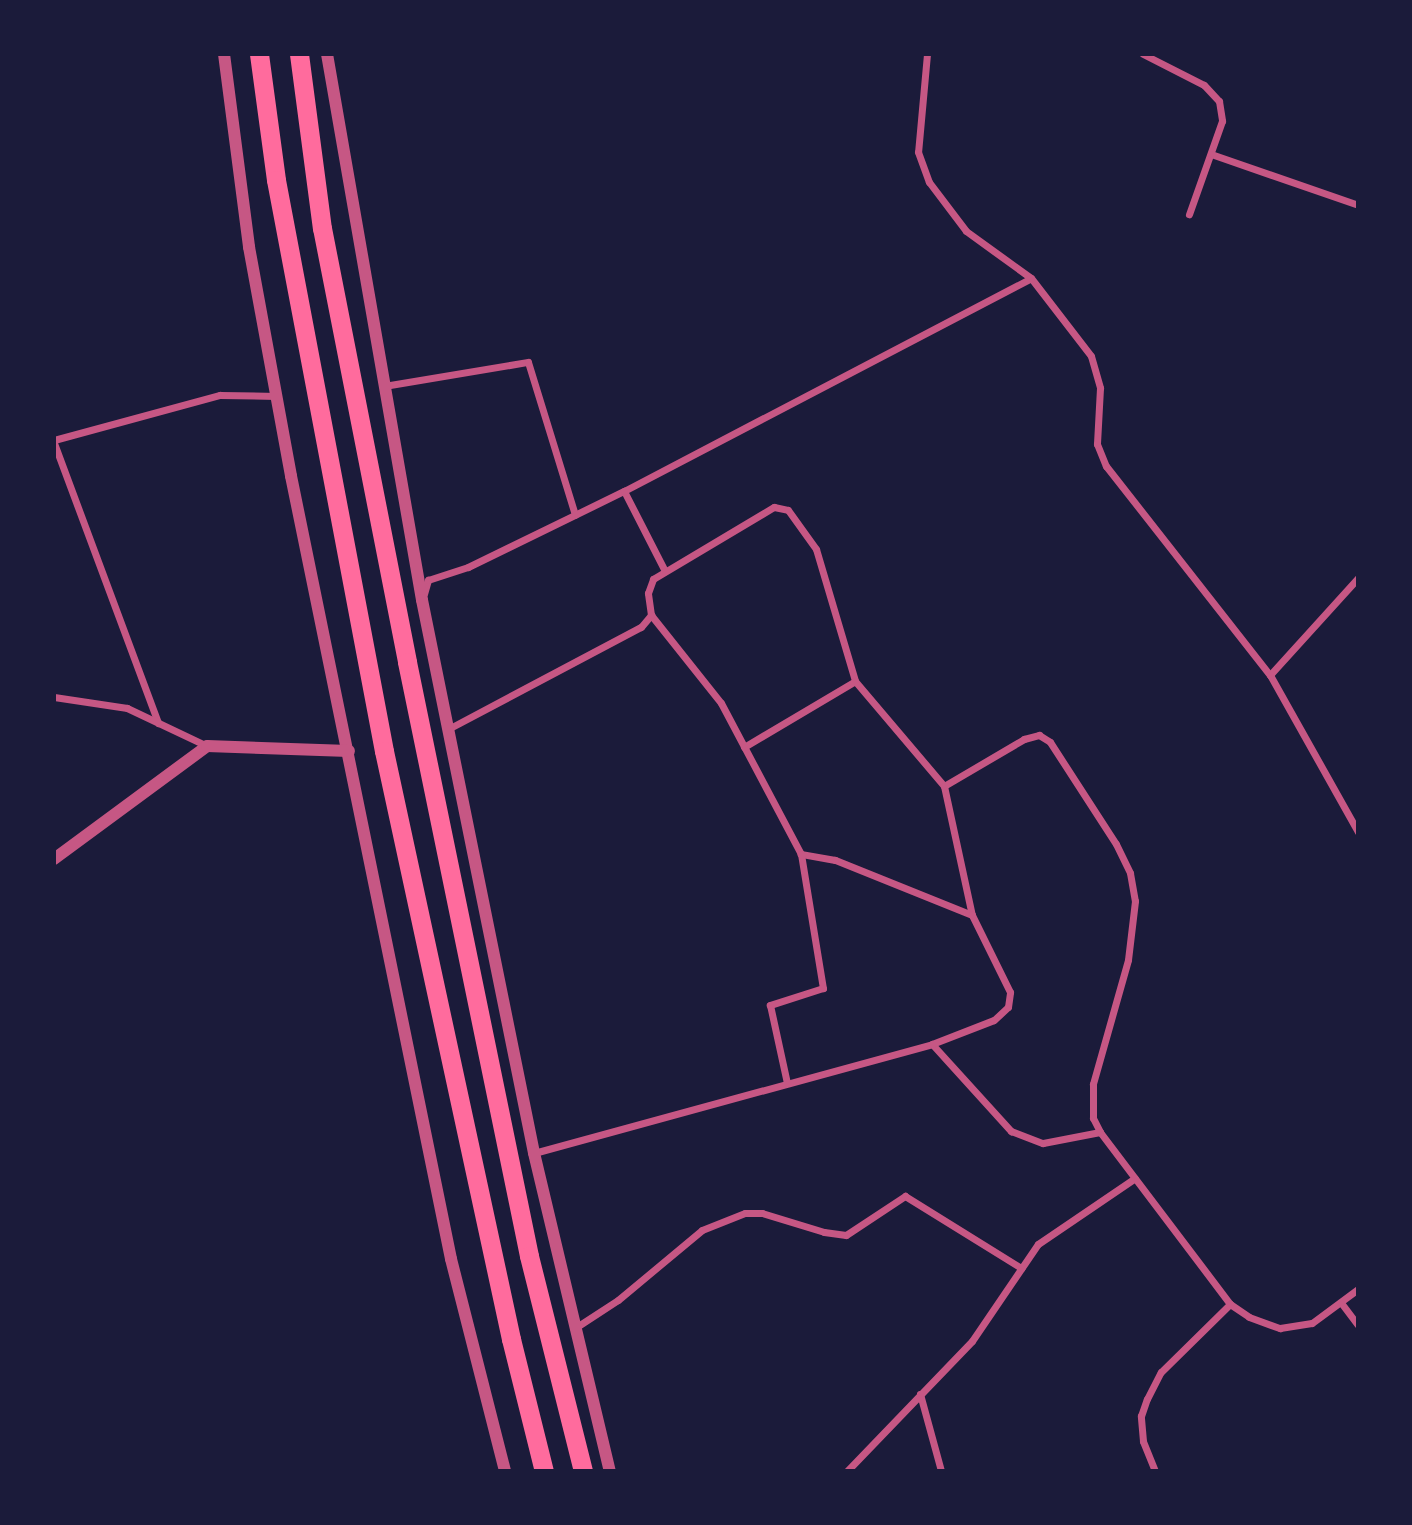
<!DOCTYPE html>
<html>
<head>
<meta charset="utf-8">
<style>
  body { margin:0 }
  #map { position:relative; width:1412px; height:1525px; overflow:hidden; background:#1b1b3a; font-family:"Noto Sans",sans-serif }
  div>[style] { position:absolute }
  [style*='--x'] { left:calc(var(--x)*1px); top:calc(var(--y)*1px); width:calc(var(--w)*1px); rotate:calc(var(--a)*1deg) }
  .minor>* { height:7px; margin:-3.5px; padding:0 3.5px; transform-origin:3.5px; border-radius:3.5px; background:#c65784 }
  .tertiary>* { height:12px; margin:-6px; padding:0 6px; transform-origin:6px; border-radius:6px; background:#c65784 }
  .trunk>* { height:19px; margin:-9.5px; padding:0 9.5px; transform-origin:9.5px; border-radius:9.5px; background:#ff6b9d }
  span { translate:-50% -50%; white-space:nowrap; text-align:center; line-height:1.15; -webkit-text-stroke:6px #1b1b3a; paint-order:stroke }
  .frame { position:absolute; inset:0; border:56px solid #1b1b3a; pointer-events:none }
</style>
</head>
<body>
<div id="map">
  <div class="minor">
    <div style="--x:927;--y:54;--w:98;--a:95.2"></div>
    <div style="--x:918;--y:152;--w:32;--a:70"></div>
    <div style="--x:929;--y:182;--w:61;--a:52.9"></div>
    <div style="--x:966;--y:231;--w:80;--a:35.9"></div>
    <div style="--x:1031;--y:278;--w:98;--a:52.4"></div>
    <div style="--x:1091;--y:356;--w:33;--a:74"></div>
    <div style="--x:1100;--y:388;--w:56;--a:93.1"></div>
    <div style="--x:1097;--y:444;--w:24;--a:68"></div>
    <div style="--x:1106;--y:466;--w:266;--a:51.9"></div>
    <div style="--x:1270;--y:675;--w:180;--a:60.7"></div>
    <div style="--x:1143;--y:54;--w:68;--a:26.9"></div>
    <div style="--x:1204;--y:85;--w:22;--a:47"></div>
    <div style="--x:1219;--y:101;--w:20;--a:81"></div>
    <div style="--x:1222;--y:121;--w:99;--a:109.5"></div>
    <div style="--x:1211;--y:154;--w:156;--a:19.1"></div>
    <div style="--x:384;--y:386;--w:146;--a:-9.5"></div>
    <div style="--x:528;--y:362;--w:160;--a:72.9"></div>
    <div style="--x:54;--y:440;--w:172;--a:-15.2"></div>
    <div style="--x:220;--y:395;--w:57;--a:1"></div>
    <div style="--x:54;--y:443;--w:299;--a:69.6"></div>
    <div style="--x:624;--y:491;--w:90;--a:62.9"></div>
    <div style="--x:424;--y:594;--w:15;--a:-74"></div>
    <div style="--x:428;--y:580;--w:42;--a:-18"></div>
    <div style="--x:468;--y:567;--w:174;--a:-26"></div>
    <div style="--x:624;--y:491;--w:459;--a:-27.6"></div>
    <div style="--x:651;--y:615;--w:112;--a:51.5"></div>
    <div style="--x:721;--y:703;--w:171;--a:62.1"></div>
    <div style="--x:1270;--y:675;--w:131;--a:-47.8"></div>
    <div style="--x:54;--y:697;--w:74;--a:8.6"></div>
    <div style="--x:127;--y:708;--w:89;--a:25.4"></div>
    <div style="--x:450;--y:728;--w:216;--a:-27.9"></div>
    <div style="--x:641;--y:627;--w:16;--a:-50"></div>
    <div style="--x:651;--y:615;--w:22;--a:-98"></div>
    <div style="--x:648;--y:593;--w:15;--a:-70"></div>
    <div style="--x:653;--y:579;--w:141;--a:-30.8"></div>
    <div style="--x:774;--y:507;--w:14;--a:12"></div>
    <div style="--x:788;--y:510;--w:48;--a:54.3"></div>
    <div style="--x:816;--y:549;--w:138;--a:73.5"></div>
    <div style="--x:855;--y:681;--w:138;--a:49.7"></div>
    <div style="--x:944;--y:786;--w:132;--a:77.8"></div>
    <div style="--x:972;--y:915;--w:148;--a:-158.1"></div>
    <div style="--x:835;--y:860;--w:35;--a:-170"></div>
    <div style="--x:801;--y:854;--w:136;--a:80.7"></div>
    <div style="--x:823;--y:988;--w:56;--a:162.2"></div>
    <div style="--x:770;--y:1005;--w:80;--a:77.7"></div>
    <div style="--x:744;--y:747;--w:129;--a:-30.7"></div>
    <div style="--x:944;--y:786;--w:93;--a:-30.4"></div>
    <div style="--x:1024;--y:739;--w:16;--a:-15"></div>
    <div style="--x:1039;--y:735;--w:13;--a:32"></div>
    <div style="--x:1050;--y:742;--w:121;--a:57.1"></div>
    <div style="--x:1116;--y:844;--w:32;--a:64"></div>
    <div style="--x:1130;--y:873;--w:28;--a:80"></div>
    <div style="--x:1135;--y:901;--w:59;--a:96.8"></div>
    <div style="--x:1128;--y:960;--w:129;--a:105.8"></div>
    <div style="--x:1093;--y:1084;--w:34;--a:90"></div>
    <div style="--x:1093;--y:1118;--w:16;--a:63"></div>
    <div style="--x:1100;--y:1132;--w:216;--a:52.9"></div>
    <div style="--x:1230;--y:1304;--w:23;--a:34"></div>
    <div style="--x:1249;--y:1317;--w:33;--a:20"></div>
    <div style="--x:1280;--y:1328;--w:32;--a:-9"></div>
    <div style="--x:1312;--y:1323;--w:57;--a:-36.5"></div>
    <div style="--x:932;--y:1044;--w:118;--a:47.8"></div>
    <div style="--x:1011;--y:1131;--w:34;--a:21"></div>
    <div style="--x:1043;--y:1143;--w:58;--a:-10.9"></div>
    <div style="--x:534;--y:1153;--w:413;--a:-15.3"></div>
    <div style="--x:932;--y:1044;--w:66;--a:-21.2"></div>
    <div style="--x:994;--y:1020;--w:19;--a:-43"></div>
    <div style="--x:1008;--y:1007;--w:15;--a:-82"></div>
    <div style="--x:1010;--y:992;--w:86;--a:-116.3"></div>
    <div style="--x:1342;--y:1304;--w:26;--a:53"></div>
    <div style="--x:575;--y:1328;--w:51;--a:-33.1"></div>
    <div style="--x:618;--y:1300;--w:109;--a:-39.8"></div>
    <div style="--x:702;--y:1230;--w:46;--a:-21.6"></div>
    <div style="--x:745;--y:1213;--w:17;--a:0"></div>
    <div style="--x:762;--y:1213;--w:65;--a:17"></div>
    <div style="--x:824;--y:1232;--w:22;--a:8"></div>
    <div style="--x:846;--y:1235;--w:71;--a:-33.5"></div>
    <div style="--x:905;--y:1196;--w:137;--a:31.8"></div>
    <div style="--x:920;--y:1394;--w:80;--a:74.7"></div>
    <div style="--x:847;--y:1471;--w:180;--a:-46.1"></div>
    <div style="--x:972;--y:1341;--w:117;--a:-55.8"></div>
    <div style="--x:1038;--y:1244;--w:117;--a:-34.2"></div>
    <div style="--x:1155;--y:1471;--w:32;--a:-112"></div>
    <div style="--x:1143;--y:1441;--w:25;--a:-95"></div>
    <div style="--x:1141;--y:1416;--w:18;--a:-71"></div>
    <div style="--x:1147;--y:1399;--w:30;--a:-63"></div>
    <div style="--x:1161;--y:1372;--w:97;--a:-44.6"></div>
  </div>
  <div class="tertiary">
    <div style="--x:224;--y:54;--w:195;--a:82.6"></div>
    <div style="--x:249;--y:247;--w:233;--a:79.6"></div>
    <div style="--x:291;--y:476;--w:799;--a:78.45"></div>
    <div style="--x:451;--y:1259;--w:219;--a:75.7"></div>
    <div style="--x:327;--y:54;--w:554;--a:80.13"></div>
    <div style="--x:422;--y:600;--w:564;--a:78.55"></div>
    <div style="--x:534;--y:1153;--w:327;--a:76.6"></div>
    <div style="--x:54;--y:859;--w:190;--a:-36.4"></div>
    <div style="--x:207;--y:746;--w:142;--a:2"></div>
  </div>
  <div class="trunk">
    <div style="--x:259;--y:54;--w:127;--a:82.3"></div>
    <div style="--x:276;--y:180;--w:581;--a:79.29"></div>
    <div style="--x:384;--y:751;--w:602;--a:77.81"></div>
    <div style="--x:511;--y:1339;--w:136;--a:76"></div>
    <div style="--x:299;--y:54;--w:176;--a:82.5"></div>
    <div style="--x:322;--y:228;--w:442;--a:78.9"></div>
    <div style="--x:407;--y:662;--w:606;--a:78.39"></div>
    <div style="--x:529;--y:1256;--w:222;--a:75.9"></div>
  </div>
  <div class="frame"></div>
</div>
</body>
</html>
